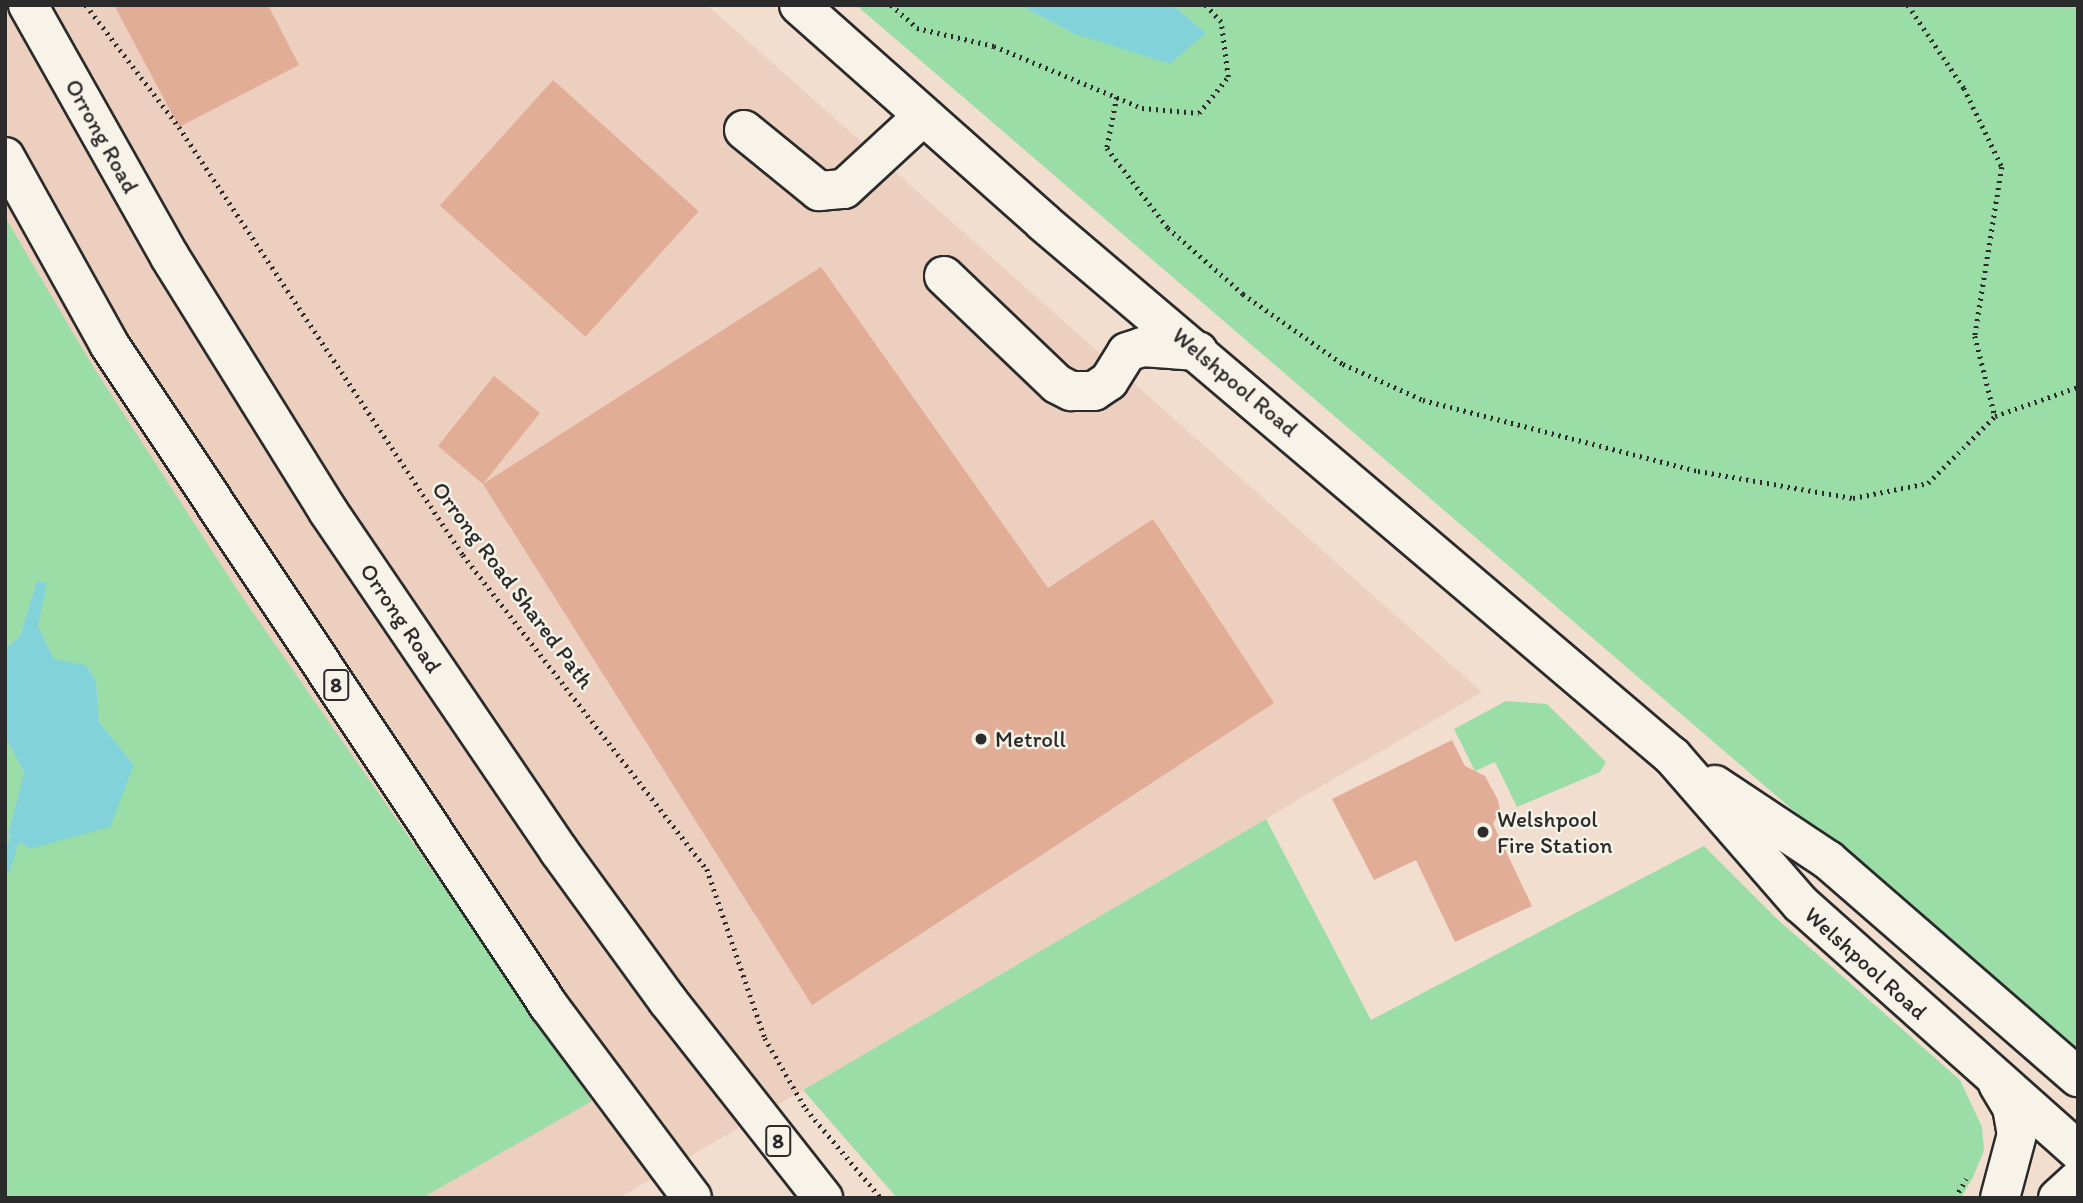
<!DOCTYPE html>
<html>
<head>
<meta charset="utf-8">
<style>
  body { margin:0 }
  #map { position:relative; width:2083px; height:1203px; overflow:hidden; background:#f1decf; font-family:Itim,sans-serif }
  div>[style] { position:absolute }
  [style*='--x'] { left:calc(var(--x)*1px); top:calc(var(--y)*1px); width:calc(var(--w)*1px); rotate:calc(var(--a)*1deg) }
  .built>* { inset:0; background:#eccfbe }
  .green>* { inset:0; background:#9bdda7 }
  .water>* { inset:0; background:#82d3d9 }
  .stream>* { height:10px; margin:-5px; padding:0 5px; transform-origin:5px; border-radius:5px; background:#82d3d9 }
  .building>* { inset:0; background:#e2ad96; transform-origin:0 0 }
  .path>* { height:4.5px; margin-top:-2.25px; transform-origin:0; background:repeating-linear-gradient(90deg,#2b2b2b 0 2px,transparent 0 7px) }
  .roads { filter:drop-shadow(2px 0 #2b2b2b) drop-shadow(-2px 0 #2b2b2b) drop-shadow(0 2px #2b2b2b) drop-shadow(0 -2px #2b2b2b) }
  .minor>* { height:38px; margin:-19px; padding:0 19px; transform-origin:19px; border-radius:19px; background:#f7f3e8 }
  .major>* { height:38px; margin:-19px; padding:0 19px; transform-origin:19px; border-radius:19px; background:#f7f3e8 }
  .highway>* { height:38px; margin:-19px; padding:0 19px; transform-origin:19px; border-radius:19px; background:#f7f3e8 }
  .dots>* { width:19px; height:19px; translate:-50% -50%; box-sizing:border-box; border:4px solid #f7f3e8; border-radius:50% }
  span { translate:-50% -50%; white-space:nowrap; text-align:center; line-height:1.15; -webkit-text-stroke:5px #f7f3e8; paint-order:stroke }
  .shield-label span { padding:2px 5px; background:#f7f3e8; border:2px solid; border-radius:5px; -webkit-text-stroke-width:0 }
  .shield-label { font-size:21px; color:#2b2b2b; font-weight:700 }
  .street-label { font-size:23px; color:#2b2b2b }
  .poi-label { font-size:23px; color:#2b2b2b }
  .left { translate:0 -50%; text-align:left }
  .frame { position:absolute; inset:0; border:7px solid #2b2b2b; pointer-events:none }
</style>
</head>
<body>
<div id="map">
  <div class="built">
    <div style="clip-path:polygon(5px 5px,707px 5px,1482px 692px,619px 1198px,5px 1198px)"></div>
  </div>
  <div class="green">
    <div style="clip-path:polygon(856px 5px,1019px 5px,1073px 33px,1206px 33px,1173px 5px,2078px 5px,2078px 1055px)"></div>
    <div style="clip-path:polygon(5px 217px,92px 365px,238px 591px,592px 1101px,422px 1198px,5px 1198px,5px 736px,24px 773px,8px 834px,30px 849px,134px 765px,99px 722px,96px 681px,54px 659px,38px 626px,46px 583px,37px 581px,20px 636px,5px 649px)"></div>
    <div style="clip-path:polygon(1506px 701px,1547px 704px,1606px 762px,1600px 772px,1517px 807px,1495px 762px,1475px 771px,1454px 729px)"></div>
    <div style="clip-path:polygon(1266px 819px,1371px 1020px,1704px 846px,1775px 917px,1960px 1080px,1982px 1127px,1984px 1151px,1973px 1177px,1961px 1198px,897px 1198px,803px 1090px)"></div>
  </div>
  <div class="water">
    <div style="clip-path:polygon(1019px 5px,1173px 5px,1206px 33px,1170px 64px,1073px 33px)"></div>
    <div style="clip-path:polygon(37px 581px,47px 583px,38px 626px,54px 659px,86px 665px,96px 681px,99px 722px,134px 765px,110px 827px,30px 849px,8px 834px,24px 773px,5px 736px,5px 649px,20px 636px)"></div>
  </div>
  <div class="stream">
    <div style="--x:5;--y:869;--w:33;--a:-72"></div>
  </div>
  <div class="building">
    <div style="clip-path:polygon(114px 5px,268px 5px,299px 65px,179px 127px)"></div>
    <div style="left:553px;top:80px;width:196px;height:169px;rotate:42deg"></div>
    <div style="clip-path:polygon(821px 267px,1048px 588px,1153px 519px,1274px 703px,812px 1005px,483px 484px,438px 446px,494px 376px,540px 413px,483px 484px)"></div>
    <div style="clip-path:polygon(1452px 740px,1465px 766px,1485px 776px,1498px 800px,1500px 810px,1493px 824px,1532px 906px,1455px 942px,1416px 860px,1374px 880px,1332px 799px)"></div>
  </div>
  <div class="path">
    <div style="--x:86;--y:5;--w:153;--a:52.7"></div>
    <div style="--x:179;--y:127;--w:514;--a:56.43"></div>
    <div style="--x:463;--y:555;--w:398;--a:52.2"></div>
    <div style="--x:707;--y:869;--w:179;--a:71.1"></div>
    <div style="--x:765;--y:1038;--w:82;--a:60"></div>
    <div style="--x:806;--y:1109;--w:116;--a:49.9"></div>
    <div style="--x:891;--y:5;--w:35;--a:41"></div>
    <div style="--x:917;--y:28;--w:79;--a:13.2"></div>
    <div style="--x:994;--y:46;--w:160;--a:22.7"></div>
    <div style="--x:1142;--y:108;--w:57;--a:5"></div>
    <div style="--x:1199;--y:113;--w:46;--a:-51.1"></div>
    <div style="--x:1228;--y:77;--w:55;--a:-97.3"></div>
    <div style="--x:1221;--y:22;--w:23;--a:-133"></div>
    <div style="--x:1908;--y:5;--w:100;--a:56"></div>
    <div style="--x:1964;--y:88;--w:88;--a:64.3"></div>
    <div style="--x:2002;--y:167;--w:171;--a:99.1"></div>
    <div style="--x:1975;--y:336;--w:82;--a:76"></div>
    <div style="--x:1995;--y:416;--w:88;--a:-19.3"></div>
    <div style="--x:1117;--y:97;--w:52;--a:101.1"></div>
    <div style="--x:1107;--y:148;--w:101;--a:52.7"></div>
    <div style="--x:1168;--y:228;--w:100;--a:41.3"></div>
    <div style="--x:1243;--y:294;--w:122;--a:35"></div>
    <div style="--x:1343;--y:364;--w:88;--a:24.2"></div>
    <div style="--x:1423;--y:400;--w:284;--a:14.5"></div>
    <div style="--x:1698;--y:471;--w:157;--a:9.9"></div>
    <div style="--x:1853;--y:498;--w:76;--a:-11.3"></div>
    <div style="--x:1928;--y:483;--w:95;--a:-45"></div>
    <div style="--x:1955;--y:1198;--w:22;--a:-60"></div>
  </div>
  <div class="roads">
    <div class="minor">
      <div style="--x:744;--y:130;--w:97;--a:39.1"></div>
      <div style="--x:819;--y:191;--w:25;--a:-5"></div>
      <div style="--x:844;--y:189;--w:108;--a:-42.7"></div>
      <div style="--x:944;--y:276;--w:156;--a:43.7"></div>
      <div style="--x:1057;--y:384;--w:16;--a:27"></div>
      <div style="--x:1071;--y:391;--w:23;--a:0"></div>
      <div style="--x:1094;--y:391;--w:18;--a:-34"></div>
      <div style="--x:1109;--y:381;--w:34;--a:-58"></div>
      <div style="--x:1127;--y:352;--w:16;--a:-18"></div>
      <div style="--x:1142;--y:347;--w:56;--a:4.1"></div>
    </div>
    <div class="major">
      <div style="--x:799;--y:5;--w:327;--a:41.6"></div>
      <div style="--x:1043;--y:222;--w:827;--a:40.34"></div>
      <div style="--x:1673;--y:757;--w:195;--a:49"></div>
      <div style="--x:1801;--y:904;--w:371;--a:41.7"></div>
      <div style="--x:1715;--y:785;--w:136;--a:33.6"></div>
      <div style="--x:1828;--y:860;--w:331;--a:41"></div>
      <div style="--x:1998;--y:1084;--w:27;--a:59"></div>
      <div style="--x:2012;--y:1107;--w:27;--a:80"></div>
      <div style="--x:2017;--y:1134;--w:66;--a:104.9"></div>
      <div style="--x:2058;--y:1198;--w:27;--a:-42"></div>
    </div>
    <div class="highway">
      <div style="--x:28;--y:5;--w:289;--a:60.6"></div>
      <div style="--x:170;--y:257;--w:299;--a:58.1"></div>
      <div style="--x:328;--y:511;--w:411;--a:55.8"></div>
      <div style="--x:559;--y:851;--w:185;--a:54"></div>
      <div style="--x:668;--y:1001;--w:251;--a:51.8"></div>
      <div style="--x:5;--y:157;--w:214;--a:60.9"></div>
      <div style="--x:109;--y:344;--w:795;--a:56.39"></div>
      <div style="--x:549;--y:1006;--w:239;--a:53.3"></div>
    </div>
  </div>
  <div class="dots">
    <div style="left:981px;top:739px;background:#2b2b2b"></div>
    <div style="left:1483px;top:832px;background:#2b2b2b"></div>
  </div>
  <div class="shield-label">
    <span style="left:336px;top:685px">8</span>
    <span style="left:778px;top:1141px">8</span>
  </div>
  <div class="street-label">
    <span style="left:102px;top:136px;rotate:61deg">Orrong Road</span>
    <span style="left:1235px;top:382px;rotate:40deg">Welshpool Road</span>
    <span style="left:513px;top:585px;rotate:53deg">Orrong Road Shared Path</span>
    <span style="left:401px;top:618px;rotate:56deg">Orrong Road</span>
    <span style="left:1866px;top:963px;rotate:42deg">Welshpool Road</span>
  </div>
  <div class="poi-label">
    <span class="left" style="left:995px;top:739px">Metroll</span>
    <span class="left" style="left:1497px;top:832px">Welshpool<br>Fire Station</span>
  </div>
  <div class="frame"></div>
</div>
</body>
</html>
